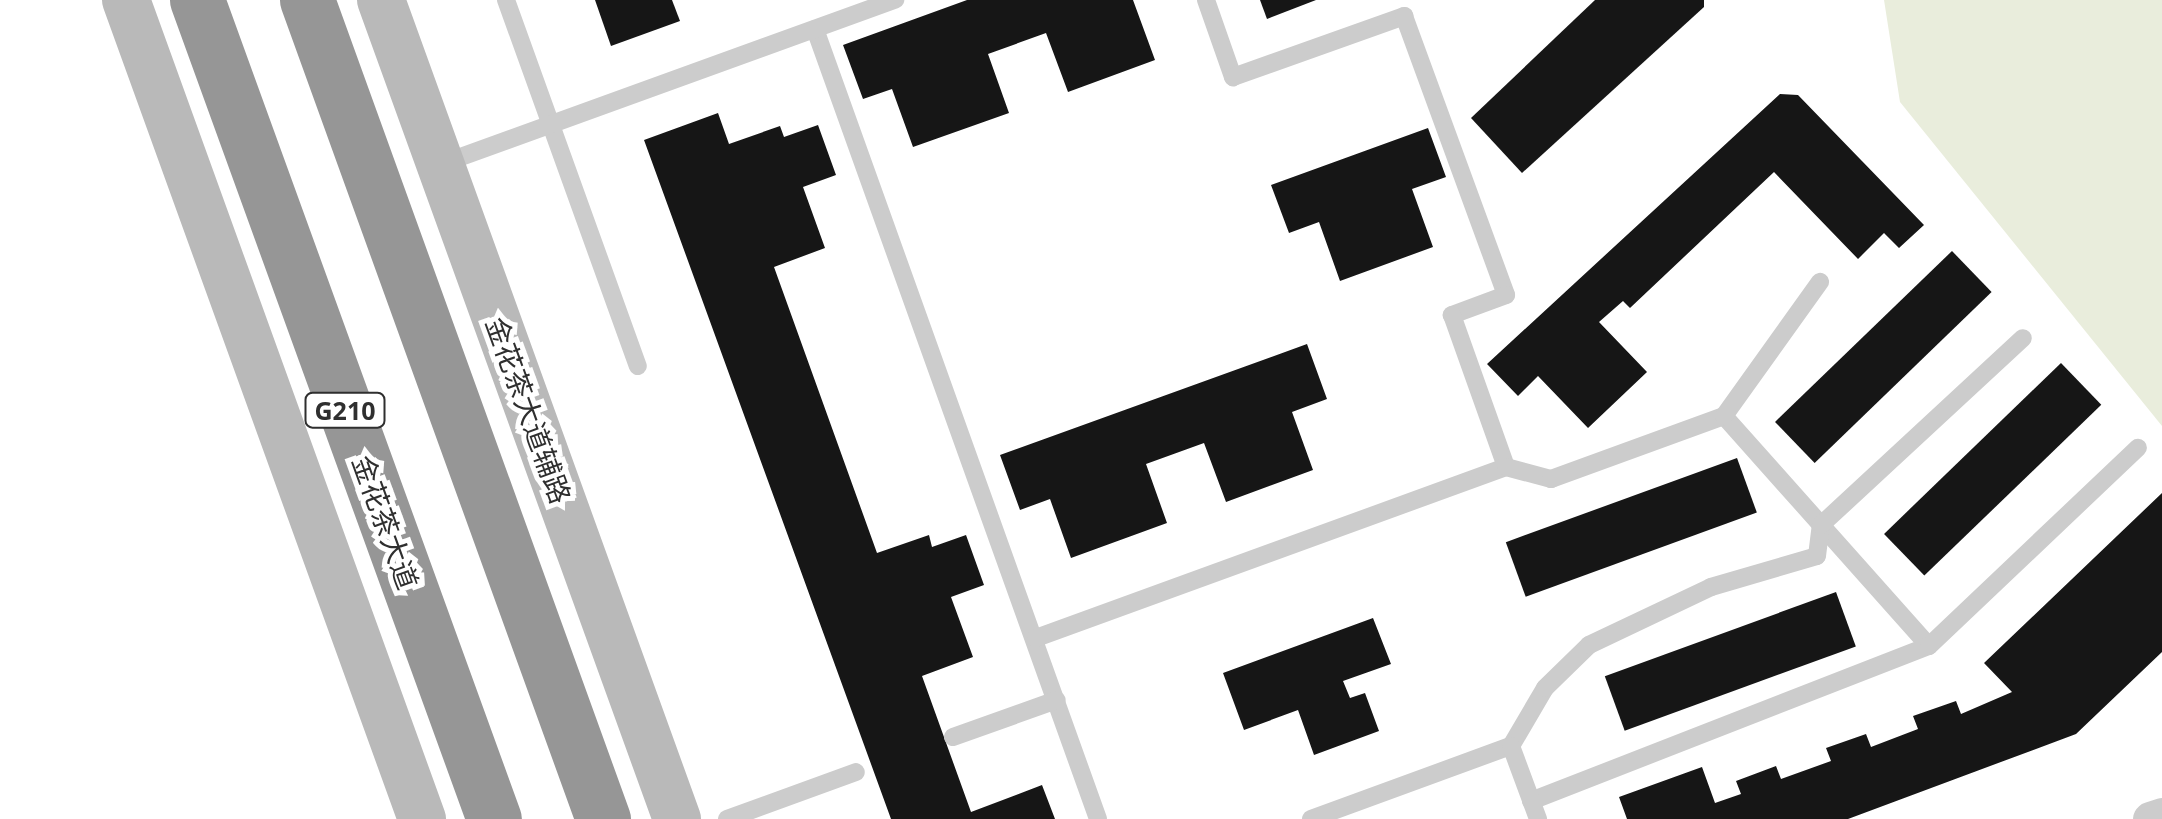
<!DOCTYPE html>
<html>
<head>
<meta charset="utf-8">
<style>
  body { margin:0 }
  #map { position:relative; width:2162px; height:819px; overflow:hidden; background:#fff; font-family:"Open Sans","Noto Sans SC",sans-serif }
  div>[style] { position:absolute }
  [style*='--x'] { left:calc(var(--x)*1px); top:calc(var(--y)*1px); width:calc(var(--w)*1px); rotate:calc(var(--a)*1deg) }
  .green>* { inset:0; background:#e9eddc }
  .building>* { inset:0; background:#161616; transform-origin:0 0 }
  .lane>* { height:18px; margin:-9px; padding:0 9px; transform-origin:9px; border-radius:9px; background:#ccc }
  .street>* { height:35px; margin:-17.5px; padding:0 17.5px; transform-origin:17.5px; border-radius:17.5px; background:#ccc }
  .secondary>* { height:48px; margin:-24px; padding:0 24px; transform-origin:24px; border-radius:24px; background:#b9b9b9 }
  .highway>* { height:55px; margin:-27.5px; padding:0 27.5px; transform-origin:27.5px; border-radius:27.5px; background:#969696 }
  span { translate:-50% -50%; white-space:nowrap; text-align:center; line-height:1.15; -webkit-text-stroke:10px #fff; paint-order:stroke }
  .shield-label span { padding:2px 8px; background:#fff; border:2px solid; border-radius:8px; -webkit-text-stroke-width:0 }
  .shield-label { font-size:25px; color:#2f2f2f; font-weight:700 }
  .street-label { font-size:28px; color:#2f2f2f }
</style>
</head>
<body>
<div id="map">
  <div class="green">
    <div style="clip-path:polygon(1884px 0,2162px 0,2162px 426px,1900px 102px)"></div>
  </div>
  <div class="building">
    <div style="clip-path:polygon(595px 0,672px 0,680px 21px,611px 46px)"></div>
    <div style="clip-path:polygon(967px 0,1133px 0,1155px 60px,1068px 92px,1046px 33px,988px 54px,1009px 113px,913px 147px,892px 89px,863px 99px,843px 45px)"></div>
    <div style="clip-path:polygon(1260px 0,1316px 0,1267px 19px)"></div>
    <div style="clip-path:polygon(1595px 0,1704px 0,1704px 7px,1522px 173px,1471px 118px)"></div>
    <div style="clip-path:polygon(1780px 94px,1798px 95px,1924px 225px,1899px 248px,1884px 233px,1858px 259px,1774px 172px,1630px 308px,1623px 301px,1599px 322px,1647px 372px,1588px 428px,1538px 376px,1518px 396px,1487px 364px)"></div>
    <div style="clip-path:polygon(718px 113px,729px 144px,780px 126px,784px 137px,818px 125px,836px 175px,803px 187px,825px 248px,774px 267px,877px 553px,929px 535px,932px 547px,966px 535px,984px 585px,951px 597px,973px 657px,922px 676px,971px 812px,1042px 785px,1055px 819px,891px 819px,644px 140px)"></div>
    <div style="clip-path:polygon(1428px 128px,1446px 177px,1412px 189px,1433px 247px,1340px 281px,1319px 222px,1289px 233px,1271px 185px)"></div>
    <div style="left:1952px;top:251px;width:57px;height:246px;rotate:46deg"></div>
    <div style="clip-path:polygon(1307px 344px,1327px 399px,1292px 412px,1313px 470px,1226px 502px,1204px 443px,1146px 464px,1167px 523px,1071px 558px,1050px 499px,1020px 510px,1000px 455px)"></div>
    <div style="left:2061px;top:363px;width:58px;height:246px;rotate:46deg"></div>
    <div style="left:1737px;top:458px;width:58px;height:246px;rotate:70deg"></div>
    <div style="clip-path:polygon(2162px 493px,2162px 652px,2076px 734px,1848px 819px,1627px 819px,1619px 797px,1702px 767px,1715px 803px,1741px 794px,1736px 781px,1776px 766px,1781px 779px,1831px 761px,1826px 748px,1866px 734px,1871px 747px,1918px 729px,1913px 716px,1956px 701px,1961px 714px,2012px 692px,1984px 663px)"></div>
    <div style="left:1836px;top:592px;width:58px;height:246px;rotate:70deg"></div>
    <div style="clip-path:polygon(1373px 618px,1391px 664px,1343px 681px,1350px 698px,1365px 693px,1379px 731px,1314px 755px,1298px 710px,1244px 730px,1223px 673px)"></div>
  </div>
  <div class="lane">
    <div style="--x:506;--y:0;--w:389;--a:70.2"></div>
    <div style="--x:1206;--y:0;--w:82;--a:70.7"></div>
    <div style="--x:1233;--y:77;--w:182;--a:-19.6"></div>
    <div style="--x:1404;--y:16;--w:297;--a:69.9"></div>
    <div style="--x:1506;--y:295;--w:58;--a:159.7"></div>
    <div style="--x:1452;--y:315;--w:161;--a:70.4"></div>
    <div style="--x:815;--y:29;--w:839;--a:70.29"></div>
    <div style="--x:444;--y:163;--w:480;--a:-19.9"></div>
    <div style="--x:1724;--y:416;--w:308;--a:48.3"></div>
    <div style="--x:1036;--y:638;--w:500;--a:-19.99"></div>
    <div style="--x:1506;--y:467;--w:47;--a:14.9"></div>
    <div style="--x:1551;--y:479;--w:184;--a:-20"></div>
    <div style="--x:1724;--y:416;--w:165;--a:-54.4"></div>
    <div style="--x:953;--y:737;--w:110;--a:-19.6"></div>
    <div style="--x:1511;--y:746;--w:67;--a:-59.6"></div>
    <div style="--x:1545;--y:688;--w:62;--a:-44.3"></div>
    <div style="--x:1589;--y:645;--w:135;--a:-25.4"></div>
    <div style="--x:1711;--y:587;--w:110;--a:-16.3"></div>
    <div style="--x:1817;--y:556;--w:31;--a:-83"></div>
    <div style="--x:1821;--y:525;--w:275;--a:-42.8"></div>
    <div style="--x:1531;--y:801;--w:427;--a:-21.3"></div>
    <div style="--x:1929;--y:646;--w:288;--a:-43.5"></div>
    <div style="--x:727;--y:819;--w:137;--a:-20"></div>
    <div style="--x:1311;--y:819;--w:213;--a:-20.1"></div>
    <div style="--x:1511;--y:746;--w:78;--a:69.7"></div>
  </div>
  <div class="street">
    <div style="--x:2150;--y:819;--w:13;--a:-18"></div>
  </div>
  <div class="secondary">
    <div style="--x:126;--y:0;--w:871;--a:70.13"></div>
    <div style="--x:381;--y:0;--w:871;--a:70.13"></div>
  </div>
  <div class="highway">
    <div style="--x:197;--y:0;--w:871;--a:70.07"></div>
    <div style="--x:307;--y:0;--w:871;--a:70.13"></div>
  </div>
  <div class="shield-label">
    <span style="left:345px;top:410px">G210</span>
  </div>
  <div class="street-label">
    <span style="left:529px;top:410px;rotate:70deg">金花茶大道辅路</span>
    <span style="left:386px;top:522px;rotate:70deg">金花茶大道</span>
  </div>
</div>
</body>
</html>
